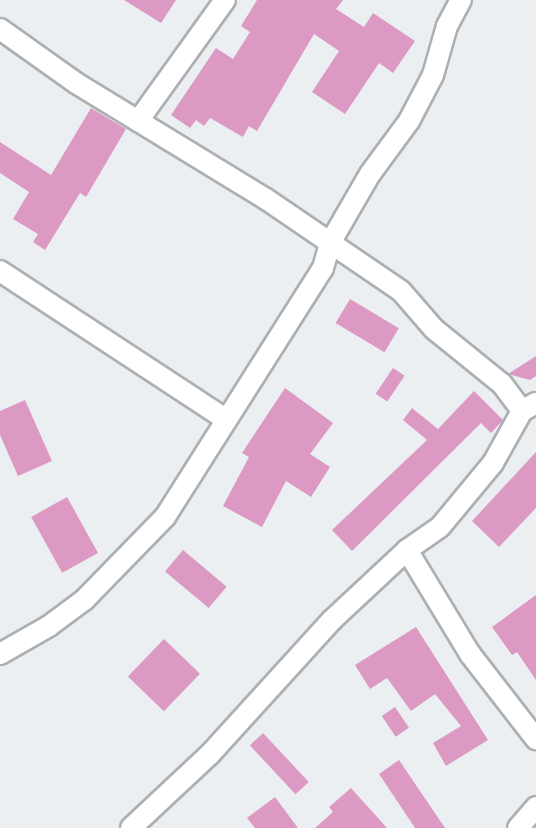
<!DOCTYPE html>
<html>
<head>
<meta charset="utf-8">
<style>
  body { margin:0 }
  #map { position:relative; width:536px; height:828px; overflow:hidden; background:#eceff2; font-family:Inter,sans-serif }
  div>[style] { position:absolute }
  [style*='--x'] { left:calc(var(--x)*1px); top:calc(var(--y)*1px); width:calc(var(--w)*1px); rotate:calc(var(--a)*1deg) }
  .building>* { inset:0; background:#db99c3; transform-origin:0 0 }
  .roads { filter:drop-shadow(2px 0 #adb0b3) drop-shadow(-2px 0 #adb0b3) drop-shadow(0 2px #adb0b3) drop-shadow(0 -2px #adb0b3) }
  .minor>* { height:20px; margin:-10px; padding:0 10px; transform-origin:10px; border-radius:10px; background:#fff }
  span { translate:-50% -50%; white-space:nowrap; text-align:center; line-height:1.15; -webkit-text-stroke:4.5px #fff; paint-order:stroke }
</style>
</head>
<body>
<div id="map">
  <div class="building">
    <div style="clip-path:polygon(124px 0,176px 0,161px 23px)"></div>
    <div style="clip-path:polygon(257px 0,343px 0,336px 9px,364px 27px,373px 13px,415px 41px,393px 73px,379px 63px,345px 114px,312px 92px,339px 51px,314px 34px,257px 131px,249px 126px,243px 137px,210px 118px,204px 126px,196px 120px,190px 128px,171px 115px,216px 48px,233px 59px,250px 32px,241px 26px)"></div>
    <div style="clip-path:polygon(91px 108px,126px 129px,86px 197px,80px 193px,45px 250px,33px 242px,38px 234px,13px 219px,29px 192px,0 173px,0 142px,51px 175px)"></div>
    <div style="left:350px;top:299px;width:57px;height:28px;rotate:31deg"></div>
    <div style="clip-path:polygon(536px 356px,536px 376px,530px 380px,508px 374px)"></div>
    <div style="left:393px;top:368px;width:14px;height:31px;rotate:34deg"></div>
    <div style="clip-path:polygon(285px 388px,333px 423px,310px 454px,330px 467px,311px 497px,286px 481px,262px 527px,223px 506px,249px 457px,242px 453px)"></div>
    <div style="clip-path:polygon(474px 391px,503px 420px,491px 433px,481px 423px,352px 551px,332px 530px,427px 440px,403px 420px,412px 408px,438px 429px)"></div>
    <div style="clip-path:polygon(25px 400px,52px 461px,18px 476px,0 435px,0 411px)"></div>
    <div style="clip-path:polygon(536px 452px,536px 508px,499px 547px,472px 521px)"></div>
    <div style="left:67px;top:497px;width:64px;height:41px;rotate:61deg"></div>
    <div style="left:183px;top:550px;width:57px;height:28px;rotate:40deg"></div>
    <div style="clip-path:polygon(536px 595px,536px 680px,517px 652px,512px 655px,492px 627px)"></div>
    <div style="clip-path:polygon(416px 627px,488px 740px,446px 766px,433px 743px,461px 726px,435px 694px,411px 711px,387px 678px,370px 689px,355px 665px)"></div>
    <div style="left:164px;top:639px;width:50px;height:52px;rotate:44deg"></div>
    <div style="left:395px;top:707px;width:25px;height:16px;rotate:56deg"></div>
    <div style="left:263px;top:733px;width:67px;height:18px;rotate:47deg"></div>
    <div style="clip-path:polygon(399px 760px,445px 828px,415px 828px,379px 774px)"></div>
    <div style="clip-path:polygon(351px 788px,387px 828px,315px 828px,333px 812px,329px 807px)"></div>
    <div style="clip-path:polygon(275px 797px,298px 828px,255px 828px,247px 818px)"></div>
  </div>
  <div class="roads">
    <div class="minor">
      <div style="--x:0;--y:29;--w:93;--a:35.4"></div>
      <div style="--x:76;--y:83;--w:223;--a:31.4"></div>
      <div style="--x:266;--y:199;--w:163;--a:34.3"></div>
      <div style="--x:401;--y:291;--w:50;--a:49"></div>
      <div style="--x:434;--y:329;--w:87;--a:39"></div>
      <div style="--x:502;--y:384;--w:34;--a:53"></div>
      <div style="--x:138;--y:121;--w:149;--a:-54.3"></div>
      <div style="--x:0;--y:271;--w:269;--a:33.3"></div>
      <div style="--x:407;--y:550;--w:122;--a:58.8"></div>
      <div style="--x:470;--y:654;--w:108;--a:52.2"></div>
      <div style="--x:0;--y:654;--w:56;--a:-29.7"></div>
      <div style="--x:49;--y:626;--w:44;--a:-36.6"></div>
      <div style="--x:84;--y:600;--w:116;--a:-45.7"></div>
      <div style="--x:165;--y:517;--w:295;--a:-57.6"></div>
      <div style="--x:323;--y:268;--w:26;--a:-74"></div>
      <div style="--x:330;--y:243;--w:80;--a:-59.9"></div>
      <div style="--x:370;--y:174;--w:66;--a:-53.7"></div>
      <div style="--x:409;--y:121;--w:52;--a:-62.4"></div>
      <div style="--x:433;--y:75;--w:51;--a:-74.1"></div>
      <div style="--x:447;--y:26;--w:30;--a:-62"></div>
      <div style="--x:131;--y:828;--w:108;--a:-43.1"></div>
      <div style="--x:210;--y:754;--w:181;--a:-47.7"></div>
      <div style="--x:332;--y:620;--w:103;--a:-43"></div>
      <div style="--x:407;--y:550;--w:40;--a:-34.9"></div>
      <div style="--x:440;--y:527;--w:83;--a:-50.4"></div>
      <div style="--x:493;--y:463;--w:60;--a:-60.9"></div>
      <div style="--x:522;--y:411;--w:16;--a:-30"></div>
      <div style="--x:518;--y:828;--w:28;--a:-49"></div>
    </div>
  </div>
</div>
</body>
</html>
